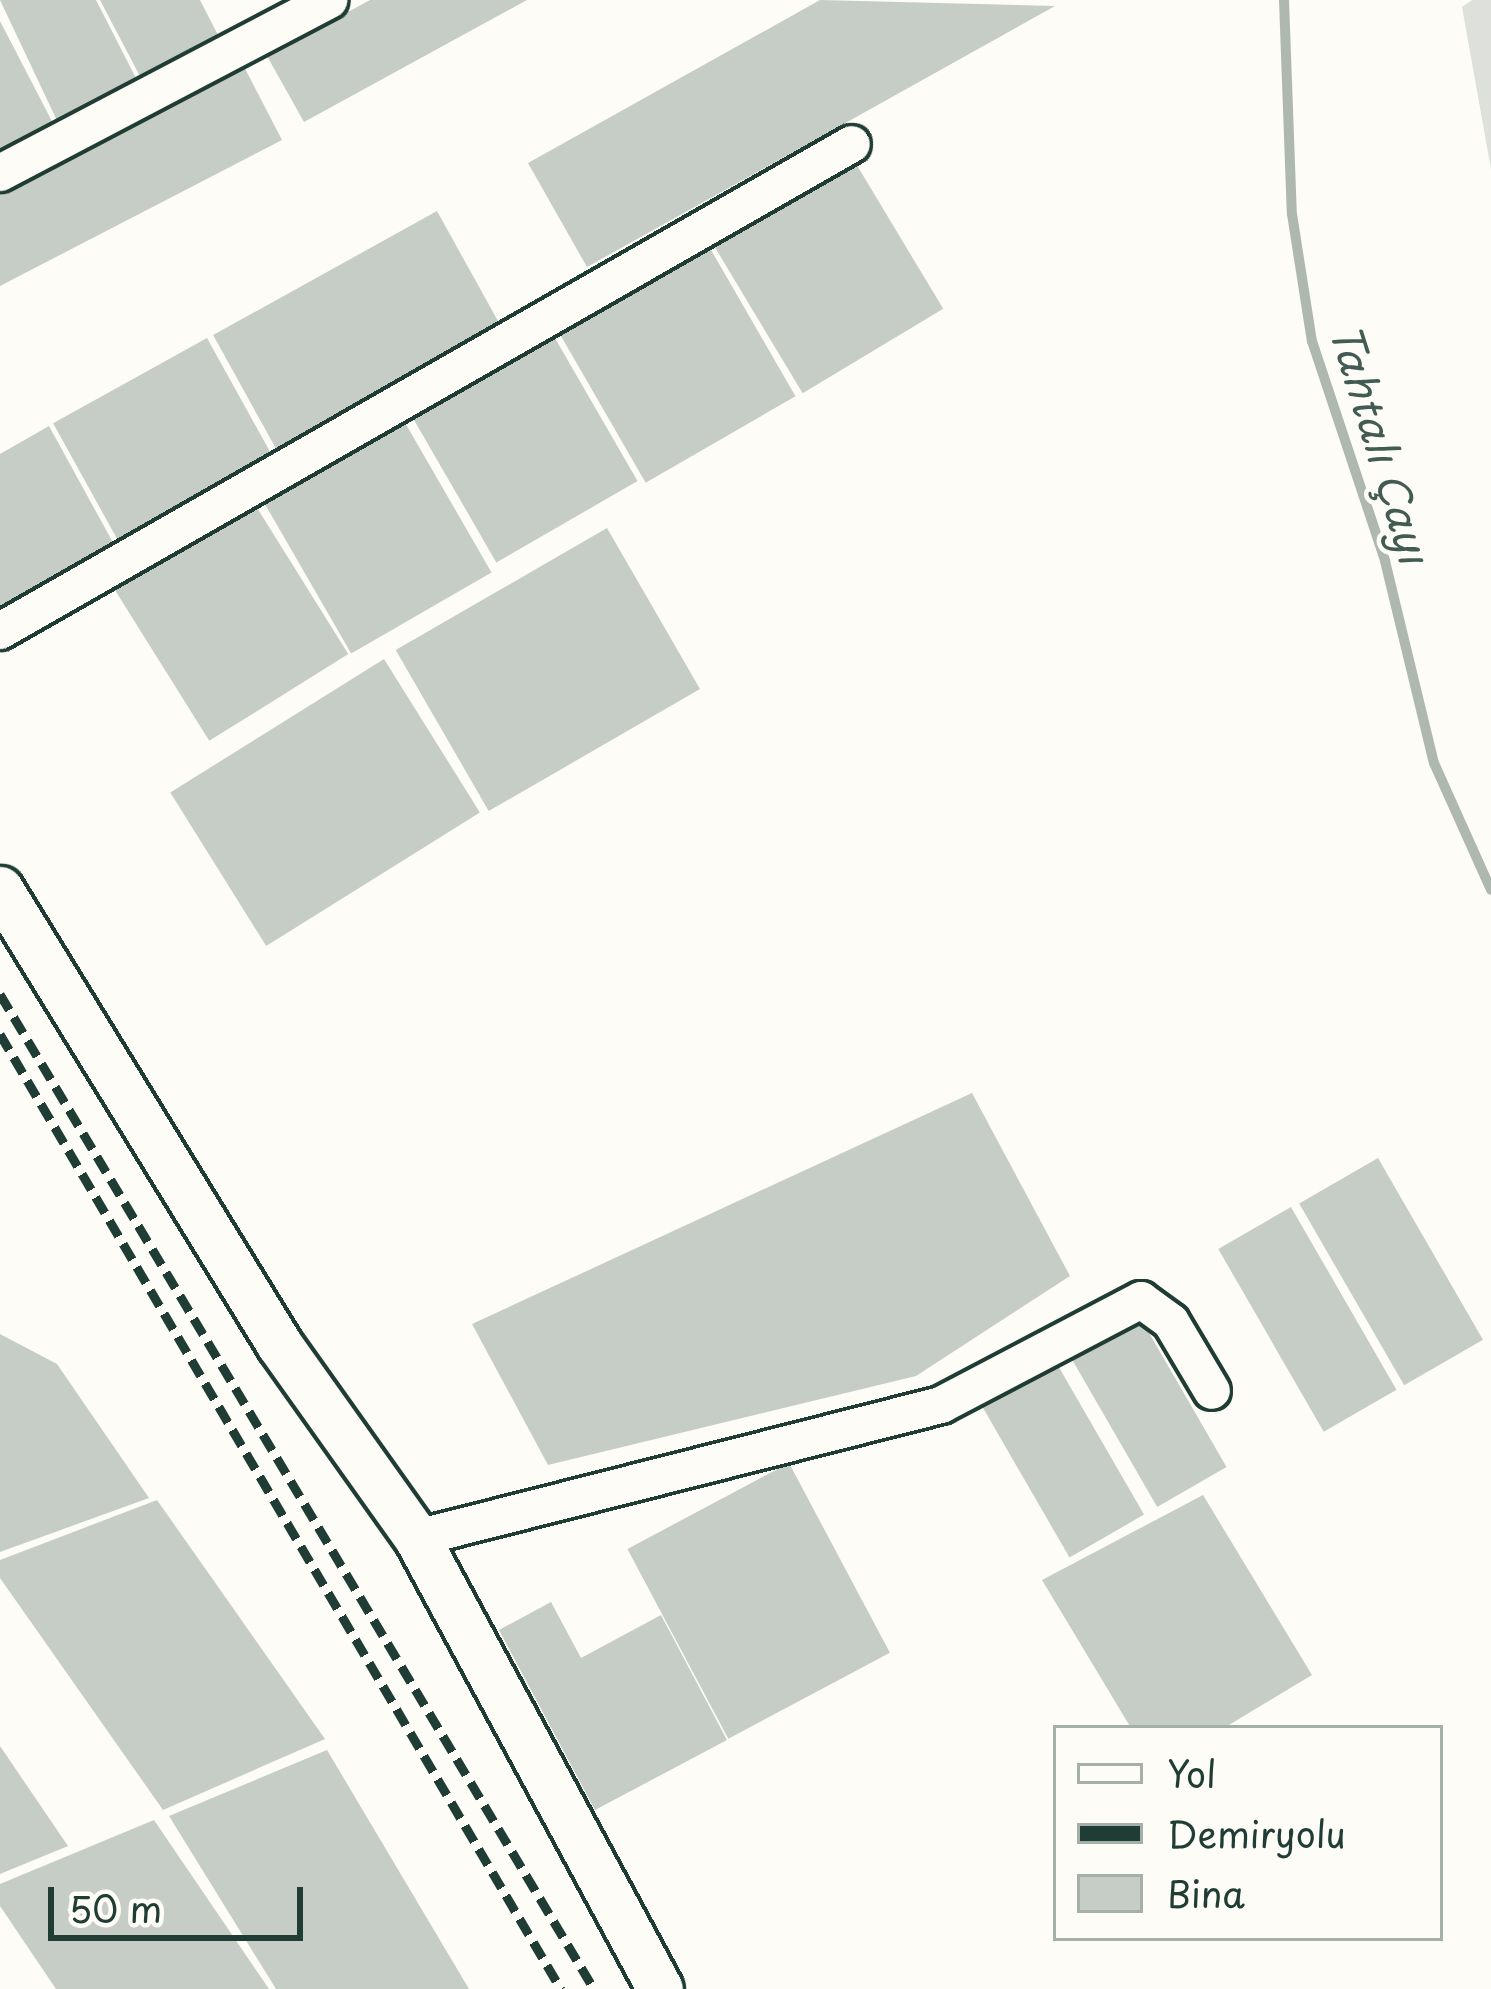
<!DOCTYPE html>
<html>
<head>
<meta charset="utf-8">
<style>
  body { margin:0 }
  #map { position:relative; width:1491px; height:1989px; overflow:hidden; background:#fdfcf7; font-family:"Playpen Sans",sans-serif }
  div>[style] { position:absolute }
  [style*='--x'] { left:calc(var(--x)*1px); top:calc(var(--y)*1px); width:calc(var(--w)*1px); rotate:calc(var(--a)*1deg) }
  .green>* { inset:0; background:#dde0db }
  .stream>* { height:10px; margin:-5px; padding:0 5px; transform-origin:5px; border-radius:5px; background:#aeb8b1 }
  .building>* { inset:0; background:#c6cdc7; transform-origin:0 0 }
  .roads { filter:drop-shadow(3px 0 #1f3d34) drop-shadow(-3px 0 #1f3d34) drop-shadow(0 3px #1f3d34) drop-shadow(0 -3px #1f3d34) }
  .minor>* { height:36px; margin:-18px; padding:0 18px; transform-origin:18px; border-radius:18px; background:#fdfcf7 }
  .tertiary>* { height:45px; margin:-22.5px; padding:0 22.5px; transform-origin:22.5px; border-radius:22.5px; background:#fdfcf7 }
  .rail>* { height:9px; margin-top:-4.5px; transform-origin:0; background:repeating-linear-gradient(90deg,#1f3d34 0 18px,transparent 0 27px) }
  span { translate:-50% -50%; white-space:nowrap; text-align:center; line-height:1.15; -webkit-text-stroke:9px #fdfcf7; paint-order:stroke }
  .water-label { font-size:42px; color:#435c53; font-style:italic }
  .legend { position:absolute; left:1053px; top:1725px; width:390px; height:216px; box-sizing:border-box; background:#fdfcf7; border:3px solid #a4b0a9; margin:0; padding:15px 21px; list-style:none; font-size:36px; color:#1f3d34 }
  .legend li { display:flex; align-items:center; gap:24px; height:60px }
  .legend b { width:60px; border:3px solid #a4b0a9 }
  .scale { position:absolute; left:48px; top:1887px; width:255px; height:54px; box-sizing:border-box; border:6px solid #1f3d34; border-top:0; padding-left:15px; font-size:36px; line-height:42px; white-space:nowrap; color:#1f3d34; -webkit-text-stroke:9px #fdfcf7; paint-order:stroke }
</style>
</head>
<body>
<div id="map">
  <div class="green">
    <div style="clip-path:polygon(1472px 0,1491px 0,1491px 169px,1462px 7px)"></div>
  </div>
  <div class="stream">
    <div style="--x:1284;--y:0;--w:214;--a:87.9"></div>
    <div style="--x:1292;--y:214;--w:129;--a:81.1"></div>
    <div style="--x:1312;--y:341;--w:232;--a:71.6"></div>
    <div style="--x:1385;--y:561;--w:208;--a:76.4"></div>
    <div style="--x:1434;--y:763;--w:139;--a:65.8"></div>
  </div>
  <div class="building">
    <div style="clip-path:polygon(0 0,96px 0,140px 86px,60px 127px)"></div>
    <div style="clip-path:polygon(100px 0,200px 0,222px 43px,144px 84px)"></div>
    <div style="clip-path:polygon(370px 0,527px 0,304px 122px,267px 56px)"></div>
    <div style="clip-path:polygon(820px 0,1055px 6px,587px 267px,528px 163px)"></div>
    <div style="clip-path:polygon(0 21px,56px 129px,0 159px)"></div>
    <div style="clip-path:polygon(239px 57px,282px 140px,0 286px,0 181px)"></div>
    <div style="left:849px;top:152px;width:183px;height:164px;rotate:59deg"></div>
    <div style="left:437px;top:211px;width:139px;height:256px;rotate:61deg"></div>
    <div style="left:703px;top:236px;width:185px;height:173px;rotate:60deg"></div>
    <div style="left:548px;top:326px;width:179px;height:163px;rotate:60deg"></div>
    <div style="left:207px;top:338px;width:140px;height:176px;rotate:61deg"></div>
    <div style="left:400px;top:414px;width:183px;height:162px;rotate:60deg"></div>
    <div style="clip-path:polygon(49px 426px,116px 548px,0 613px,0 454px)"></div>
    <div style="left:254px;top:503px;width:178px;height:164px;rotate:58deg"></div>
    <div style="left:607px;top:528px;width:186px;height:244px;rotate:60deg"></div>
    <div style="left:384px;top:659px;width:181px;height:252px;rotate:58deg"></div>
    <div style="clip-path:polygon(972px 1093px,1070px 1276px,916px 1376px,548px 1465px,472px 1324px)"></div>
    <div style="left:1378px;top:1158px;width:210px;height:91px;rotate:60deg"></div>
    <div style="left:1291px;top:1207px;width:211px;height:84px;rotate:60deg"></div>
    <div style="left:1137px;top:1312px;width:179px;height:80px;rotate:60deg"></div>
    <div style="clip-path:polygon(0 1334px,57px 1364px,149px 1498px,0 1552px)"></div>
    <div style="left:1053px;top:1357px;width:182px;height:86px;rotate:60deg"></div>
    <div style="left:789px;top:1463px;width:215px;height:183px;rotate:62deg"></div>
    <div style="clip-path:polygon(1203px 1495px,1312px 1675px,1224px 1728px,1131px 1728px,1042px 1580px)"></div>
    <div style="clip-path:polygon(157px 1500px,325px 1739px,163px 1810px,0 1578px,0 1560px)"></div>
    <div style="clip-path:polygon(551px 1602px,581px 1658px,661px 1615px,727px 1740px,595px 1810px,499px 1630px)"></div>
    <div style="clip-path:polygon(0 1746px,68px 1846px,0 1874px)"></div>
    <div style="clip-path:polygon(327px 1750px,469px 1989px,276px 1989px,169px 1816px)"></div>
    <div style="clip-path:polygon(154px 1820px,269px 1989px,56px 1989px,0 1906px,0 1884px)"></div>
  </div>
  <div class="roads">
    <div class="minor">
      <div style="--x:0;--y:173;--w:372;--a:-27.7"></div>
      <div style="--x:0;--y:631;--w:981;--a:-29.75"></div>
      <div style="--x:417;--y:1538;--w:541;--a:-14.24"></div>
      <div style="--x:941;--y:1405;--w:226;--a:-27.7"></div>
      <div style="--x:1141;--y:1300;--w:37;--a:36"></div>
      <div style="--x:1171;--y:1322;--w:80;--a:59.3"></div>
    </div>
    <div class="tertiary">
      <div style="--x:0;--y:889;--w:534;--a:58.48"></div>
      <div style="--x:279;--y:1344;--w:238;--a:54.6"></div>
      <div style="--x:417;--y:1538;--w:512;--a:61.68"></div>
    </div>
  </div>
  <div class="rail">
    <div style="--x:0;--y:994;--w:1159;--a:59.16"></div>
    <div style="--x:0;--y:1034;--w:1108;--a:59.57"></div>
  </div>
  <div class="water-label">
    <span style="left:1381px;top:443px;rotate:73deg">Tahtalı Çayı</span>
  </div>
  <ul class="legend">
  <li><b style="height:15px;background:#fdfcf7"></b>Yol</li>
  <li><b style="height:15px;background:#1f3d34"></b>Demiryolu</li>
  <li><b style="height:33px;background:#c6cdc7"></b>Bina</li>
  </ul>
  <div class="scale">50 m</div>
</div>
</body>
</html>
